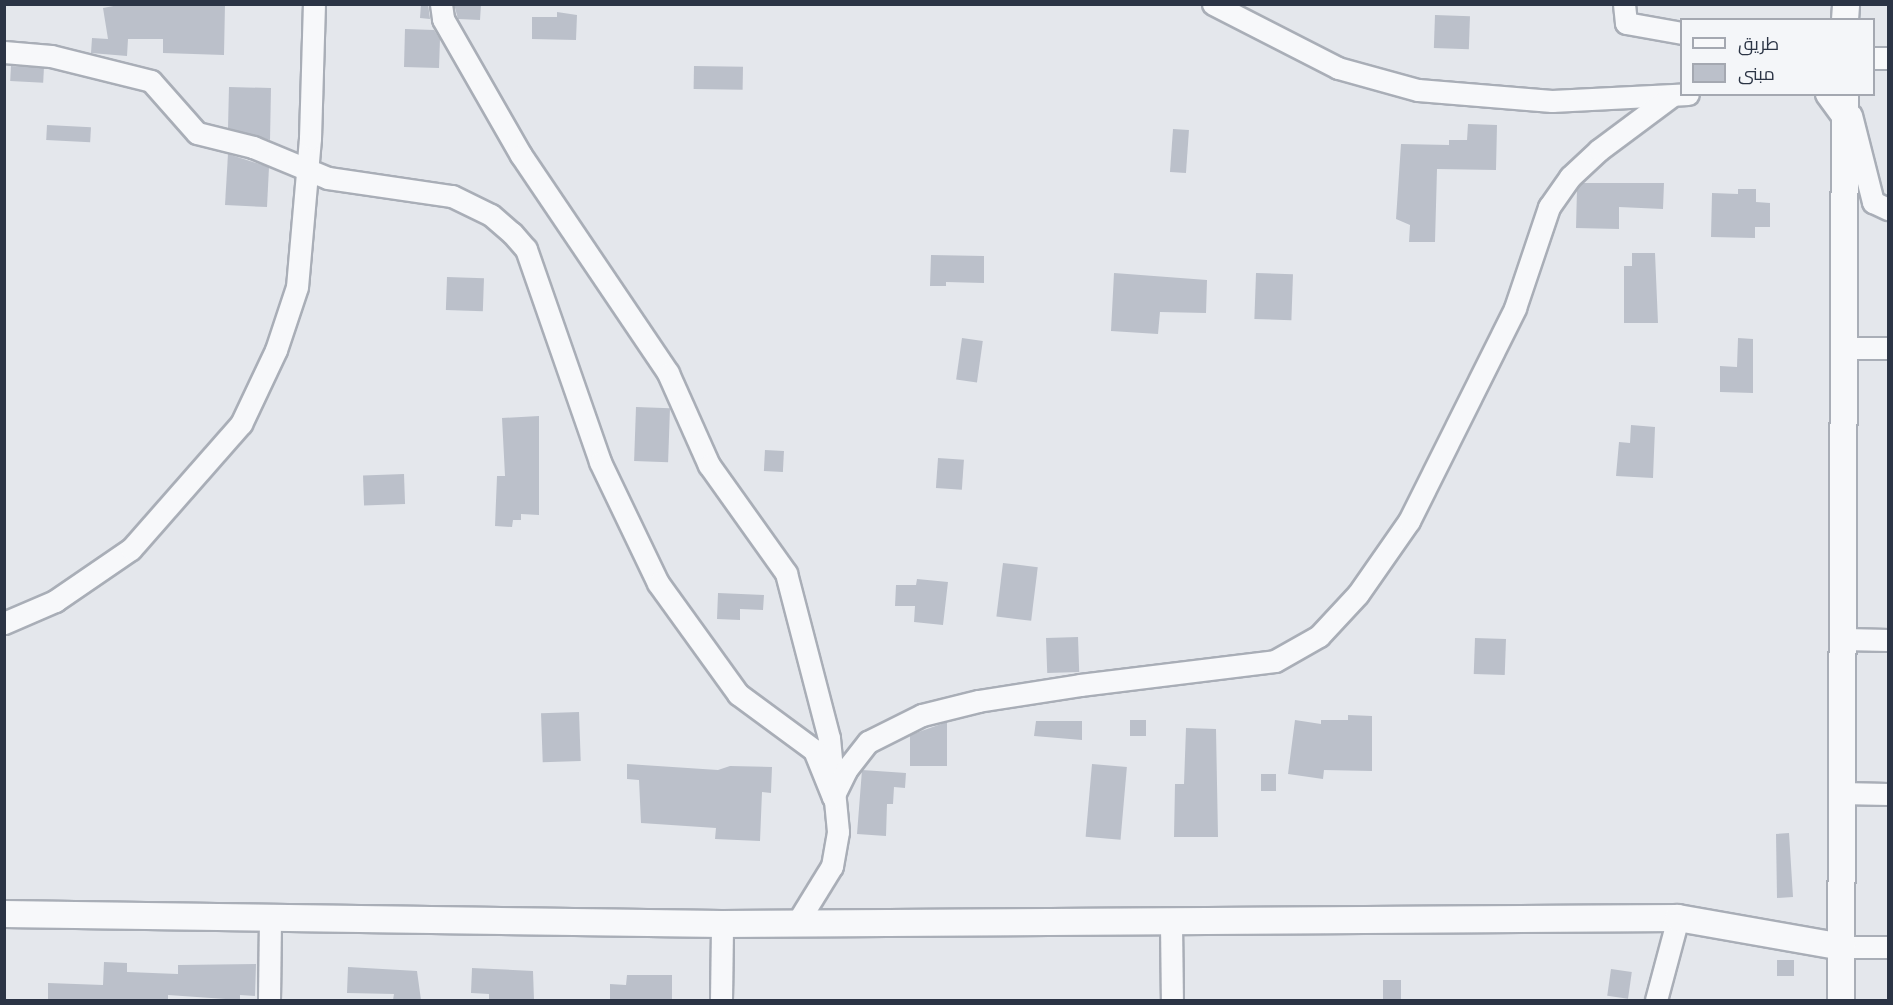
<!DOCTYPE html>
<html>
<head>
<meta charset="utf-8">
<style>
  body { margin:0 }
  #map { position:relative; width:1893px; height:1005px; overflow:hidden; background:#e4e7ec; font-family:"Sofia Sans Condensed",Cairo,sans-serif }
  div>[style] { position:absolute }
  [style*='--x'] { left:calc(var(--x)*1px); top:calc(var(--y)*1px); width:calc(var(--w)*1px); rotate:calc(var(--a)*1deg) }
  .building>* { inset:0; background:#bbc0ca; transform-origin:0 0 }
  .roads { filter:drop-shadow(2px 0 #a9aeb7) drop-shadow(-2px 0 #a9aeb7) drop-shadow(0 2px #a9aeb7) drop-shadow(0 -2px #a9aeb7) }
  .minor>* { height:21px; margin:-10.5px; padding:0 10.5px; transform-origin:10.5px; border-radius:10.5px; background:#f7f8fa }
  .tertiary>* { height:26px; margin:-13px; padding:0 13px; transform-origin:13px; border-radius:13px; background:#f7f8fa }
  span { translate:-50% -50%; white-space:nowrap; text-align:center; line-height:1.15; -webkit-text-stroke:6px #f4f6f9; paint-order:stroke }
  .frame { position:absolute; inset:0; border:6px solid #2b3445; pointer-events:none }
  .legend { position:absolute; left:1680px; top:18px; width:195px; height:78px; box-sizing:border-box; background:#f4f6f9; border:2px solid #a4a8b1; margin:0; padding:8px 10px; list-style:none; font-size:18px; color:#2b3445 }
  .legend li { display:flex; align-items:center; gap:12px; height:30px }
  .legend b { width:30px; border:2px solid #a4a8b1 }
</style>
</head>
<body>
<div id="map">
  <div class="building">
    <div style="clip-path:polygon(124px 4px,225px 4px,224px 55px,163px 53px,163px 39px,128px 39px,127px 56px,91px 53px,92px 38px,108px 39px,103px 8px)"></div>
    <div style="clip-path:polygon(421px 4px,428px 4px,430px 19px,420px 18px)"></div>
    <div style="clip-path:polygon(454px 4px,481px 4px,480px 20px,458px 19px)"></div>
    <div style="clip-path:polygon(557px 12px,577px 15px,576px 40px,532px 39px,532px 17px,557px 17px)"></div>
    <div style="left:1435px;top:15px;width:35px;height:33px;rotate:2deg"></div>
    <div style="clip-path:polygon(405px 29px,434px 30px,440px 39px,439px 68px,404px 67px)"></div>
    <div style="left:11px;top:66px;width:33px;height:15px;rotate:3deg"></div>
    <div style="left:694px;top:66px;width:49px;height:23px;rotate:1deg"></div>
    <div style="clip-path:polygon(229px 87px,271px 88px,270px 140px,228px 128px)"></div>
    <div style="clip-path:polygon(1468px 124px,1497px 125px,1496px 170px,1437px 169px,1435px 242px,1409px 242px,1410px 225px,1396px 219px,1401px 144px,1449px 145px,1449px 140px,1467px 140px)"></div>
    <div style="left:47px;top:125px;width:44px;height:15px;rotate:3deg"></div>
    <div style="left:1173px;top:129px;width:16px;height:43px;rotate:4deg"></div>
    <div style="clip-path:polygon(228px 154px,269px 167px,267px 207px,225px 205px)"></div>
    <div style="clip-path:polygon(1583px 183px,1664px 183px,1663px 209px,1619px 207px,1619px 229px,1576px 228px,1577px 189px)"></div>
    <div style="clip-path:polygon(1738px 189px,1756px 189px,1756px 202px,1770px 203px,1770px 227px,1755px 227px,1755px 238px,1711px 237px,1712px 193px,1738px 194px)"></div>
    <div style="clip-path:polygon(1632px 253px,1655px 253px,1658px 323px,1624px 323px,1624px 266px,1632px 266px)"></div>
    <div style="clip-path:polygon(931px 255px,984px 256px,984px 283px,946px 282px,946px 286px,930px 286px)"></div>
    <div style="clip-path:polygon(1114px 273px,1207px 280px,1206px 313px,1160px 312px,1158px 334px,1111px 331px)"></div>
    <div style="left:1256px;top:273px;width:37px;height:46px;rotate:2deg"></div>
    <div style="left:447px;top:277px;width:37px;height:33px;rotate:2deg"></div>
    <div style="left:962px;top:338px;width:21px;height:42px;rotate:8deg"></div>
    <div style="clip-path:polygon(1738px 338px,1753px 339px,1753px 393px,1720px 392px,1720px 366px,1737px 367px)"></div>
    <div style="left:636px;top:407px;width:34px;height:54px;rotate:2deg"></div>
    <div style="clip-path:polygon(539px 416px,539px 515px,521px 514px,521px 520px,513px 520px,512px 527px,495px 526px,497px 476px,505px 476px,502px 418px)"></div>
    <div style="clip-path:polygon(1631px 425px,1655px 427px,1653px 478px,1616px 476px,1619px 442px,1630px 443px)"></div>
    <div style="left:765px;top:450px;width:19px;height:21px;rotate:3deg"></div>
    <div style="left:938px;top:458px;width:26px;height:30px;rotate:4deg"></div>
    <div style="left:404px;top:474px;width:30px;height:41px;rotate:88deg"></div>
    <div style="left:1003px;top:563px;width:35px;height:54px;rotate:7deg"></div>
    <div style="clip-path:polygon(917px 579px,948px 582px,943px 625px,914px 622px,915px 606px,895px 606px,896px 585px,916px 585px)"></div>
    <div style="clip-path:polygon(718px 593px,764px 595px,763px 610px,740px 609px,740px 620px,717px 619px)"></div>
    <div style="left:1078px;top:637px;width:35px;height:32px;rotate:88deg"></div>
    <div style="left:1475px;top:638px;width:31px;height:36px;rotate:2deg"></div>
    <div style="left:579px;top:712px;width:49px;height:38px;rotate:88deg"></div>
    <div style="clip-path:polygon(1348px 715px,1372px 716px,1372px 771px,1324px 770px,1323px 779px,1288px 774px,1295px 720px,1321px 724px,1321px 720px,1348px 720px)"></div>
    <div style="left:1146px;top:720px;width:16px;height:16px;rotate:90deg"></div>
    <div style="clip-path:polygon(1036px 721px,1082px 721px,1082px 740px,1034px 736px)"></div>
    <div style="clip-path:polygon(947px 722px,947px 766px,910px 766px,910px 735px)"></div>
    <div style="clip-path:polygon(1186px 728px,1216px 729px,1218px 837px,1174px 837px,1175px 784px,1184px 784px)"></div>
    <div style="clip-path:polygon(627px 764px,718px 770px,730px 766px,772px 767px,771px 793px,762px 792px,760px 841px,715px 839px,716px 828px,641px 823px,639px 780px,627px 779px)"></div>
    <div style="left:1092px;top:764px;width:35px;height:73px;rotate:5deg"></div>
    <div style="clip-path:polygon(862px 770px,906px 773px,905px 788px,894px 787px,893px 804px,887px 804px,886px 836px,857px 834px)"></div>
    <div style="left:1261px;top:774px;width:15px;height:17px"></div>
    <div style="clip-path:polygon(1789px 833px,1793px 897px,1777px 898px,1776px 834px)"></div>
    <div style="left:1777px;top:960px;width:17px;height:16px"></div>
    <div style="clip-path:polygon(104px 962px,127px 963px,127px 972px,178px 974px,178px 965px,256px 964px,255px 996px,240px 995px,240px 1000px,168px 995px,168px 1000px,48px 1000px,48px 983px,103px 985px)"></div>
    <div style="clip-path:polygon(348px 967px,417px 971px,421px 1000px,393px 1000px,394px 994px,347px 993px)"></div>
    <div style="clip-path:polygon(472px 968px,533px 971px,534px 1000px,489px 1000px,489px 994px,471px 993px)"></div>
    <div style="left:1611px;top:969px;width:21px;height:27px;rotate:8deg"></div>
    <div style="clip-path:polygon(627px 975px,672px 975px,672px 1000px,610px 1000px,610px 984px,626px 985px)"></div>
    <div style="left:1383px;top:980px;width:18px;height:20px"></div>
  </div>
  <div class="roads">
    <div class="minor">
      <div style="--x:441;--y:4;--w:15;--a:82"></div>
      <div style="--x:443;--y:19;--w:157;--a:60.2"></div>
      <div style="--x:521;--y:155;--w:263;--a:56"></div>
      <div style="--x:668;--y:373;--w:101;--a:66"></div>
      <div style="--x:709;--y:465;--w:133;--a:54.5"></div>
      <div style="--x:786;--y:573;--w:171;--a:75.4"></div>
      <div style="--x:829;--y:738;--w:94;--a:84.5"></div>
      <div style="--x:838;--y:832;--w:35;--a:100"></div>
      <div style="--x:832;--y:866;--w:67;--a:121.6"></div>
      <div style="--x:1213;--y:4;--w:140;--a:27.1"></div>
      <div style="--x:1338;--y:68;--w:83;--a:15.4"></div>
      <div style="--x:1418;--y:90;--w:134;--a:4.7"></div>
      <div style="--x:1552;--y:101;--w:136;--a:-2.9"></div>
      <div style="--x:1624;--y:4;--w:19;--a:84"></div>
      <div style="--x:1626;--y:23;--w:57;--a:10.1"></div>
      <div style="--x:4;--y:52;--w:47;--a:4.9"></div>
      <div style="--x:51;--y:56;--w:103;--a:14"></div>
      <div style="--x:151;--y:81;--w:69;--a:48.5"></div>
      <div style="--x:197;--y:133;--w:58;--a:14"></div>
      <div style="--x:253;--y:147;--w:81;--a:22.5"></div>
      <div style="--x:328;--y:178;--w:125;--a:8.3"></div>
      <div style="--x:452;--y:196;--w:43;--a:26"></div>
      <div style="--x:491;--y:215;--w:28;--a:41"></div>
      <div style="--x:512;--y:233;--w:21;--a:49"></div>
      <div style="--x:526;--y:249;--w:225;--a:70.8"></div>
      <div style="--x:600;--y:462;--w:134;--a:64.4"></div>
      <div style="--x:658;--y:583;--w:137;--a:54.2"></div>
      <div style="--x:738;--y:694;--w:94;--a:36.4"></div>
      <div style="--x:814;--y:750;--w:51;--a:68"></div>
      <div style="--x:1874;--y:58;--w:14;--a:0"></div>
      <div style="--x:1826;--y:94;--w:32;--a:54"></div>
      <div style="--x:1851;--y:115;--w:90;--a:75.8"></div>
      <div style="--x:1873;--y:202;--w:17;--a:25"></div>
      <div style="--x:1843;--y:348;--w:45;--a:0"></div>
      <div style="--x:4;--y:623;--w:56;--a:-23.3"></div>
      <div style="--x:55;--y:601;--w:92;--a:-34.4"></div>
      <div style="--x:131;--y:549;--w:167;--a:-48.7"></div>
      <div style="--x:241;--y:424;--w:82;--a:-64.7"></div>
      <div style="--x:276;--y:350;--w:66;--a:-71.6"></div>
      <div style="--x:297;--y:287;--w:150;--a:-85"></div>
      <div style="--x:310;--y:138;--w:134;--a:-88.3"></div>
      <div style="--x:1844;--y:639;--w:44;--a:1.3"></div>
      <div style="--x:1841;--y:793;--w:47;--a:1.2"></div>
      <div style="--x:833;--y:797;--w:30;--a:-64"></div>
      <div style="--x:846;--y:770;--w:36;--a:-52"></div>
      <div style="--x:868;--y:742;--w:60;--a:-26.6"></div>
      <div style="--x:922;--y:715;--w:58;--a:-14"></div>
      <div style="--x:978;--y:701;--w:103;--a:-8.9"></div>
      <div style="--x:1080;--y:685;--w:196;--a:-7"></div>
      <div style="--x:1275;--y:661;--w:51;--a:-29.6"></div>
      <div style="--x:1319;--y:636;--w:57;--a:-47.1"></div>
      <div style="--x:1358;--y:594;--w:89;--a:-55.1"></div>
      <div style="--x:1409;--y:521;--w:238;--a:-63.5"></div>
      <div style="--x:1515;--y:308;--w:107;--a:-71.4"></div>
      <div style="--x:1549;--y:207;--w:37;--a:-55"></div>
      <div style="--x:1570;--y:177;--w:40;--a:-43"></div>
      <div style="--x:1599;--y:150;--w:89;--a:-36.7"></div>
      <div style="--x:1171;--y:923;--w:77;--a:89.3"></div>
      <div style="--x:1842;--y:947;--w:46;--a:0"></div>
      <div style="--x:269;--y:1000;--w:81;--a:-89.3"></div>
      <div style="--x:721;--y:1000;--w:76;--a:-89.2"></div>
      <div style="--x:1656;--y:1000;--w:85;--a:-75"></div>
    </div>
    <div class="tertiary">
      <div style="--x:1845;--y:20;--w:16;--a:-86"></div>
      <div style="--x:4;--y:914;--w:718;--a:0.8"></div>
      <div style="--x:722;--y:924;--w:956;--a:-0.36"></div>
      <div style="--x:1678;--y:918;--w:167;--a:10"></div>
      <div style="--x:1841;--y:1000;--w:906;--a:-89.75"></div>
    </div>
  </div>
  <div class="frame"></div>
  <ul class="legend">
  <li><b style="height:8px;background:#f7f8fa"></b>طريق</li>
  <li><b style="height:16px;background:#bbc0ca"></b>مبنى</li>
  </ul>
</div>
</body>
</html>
